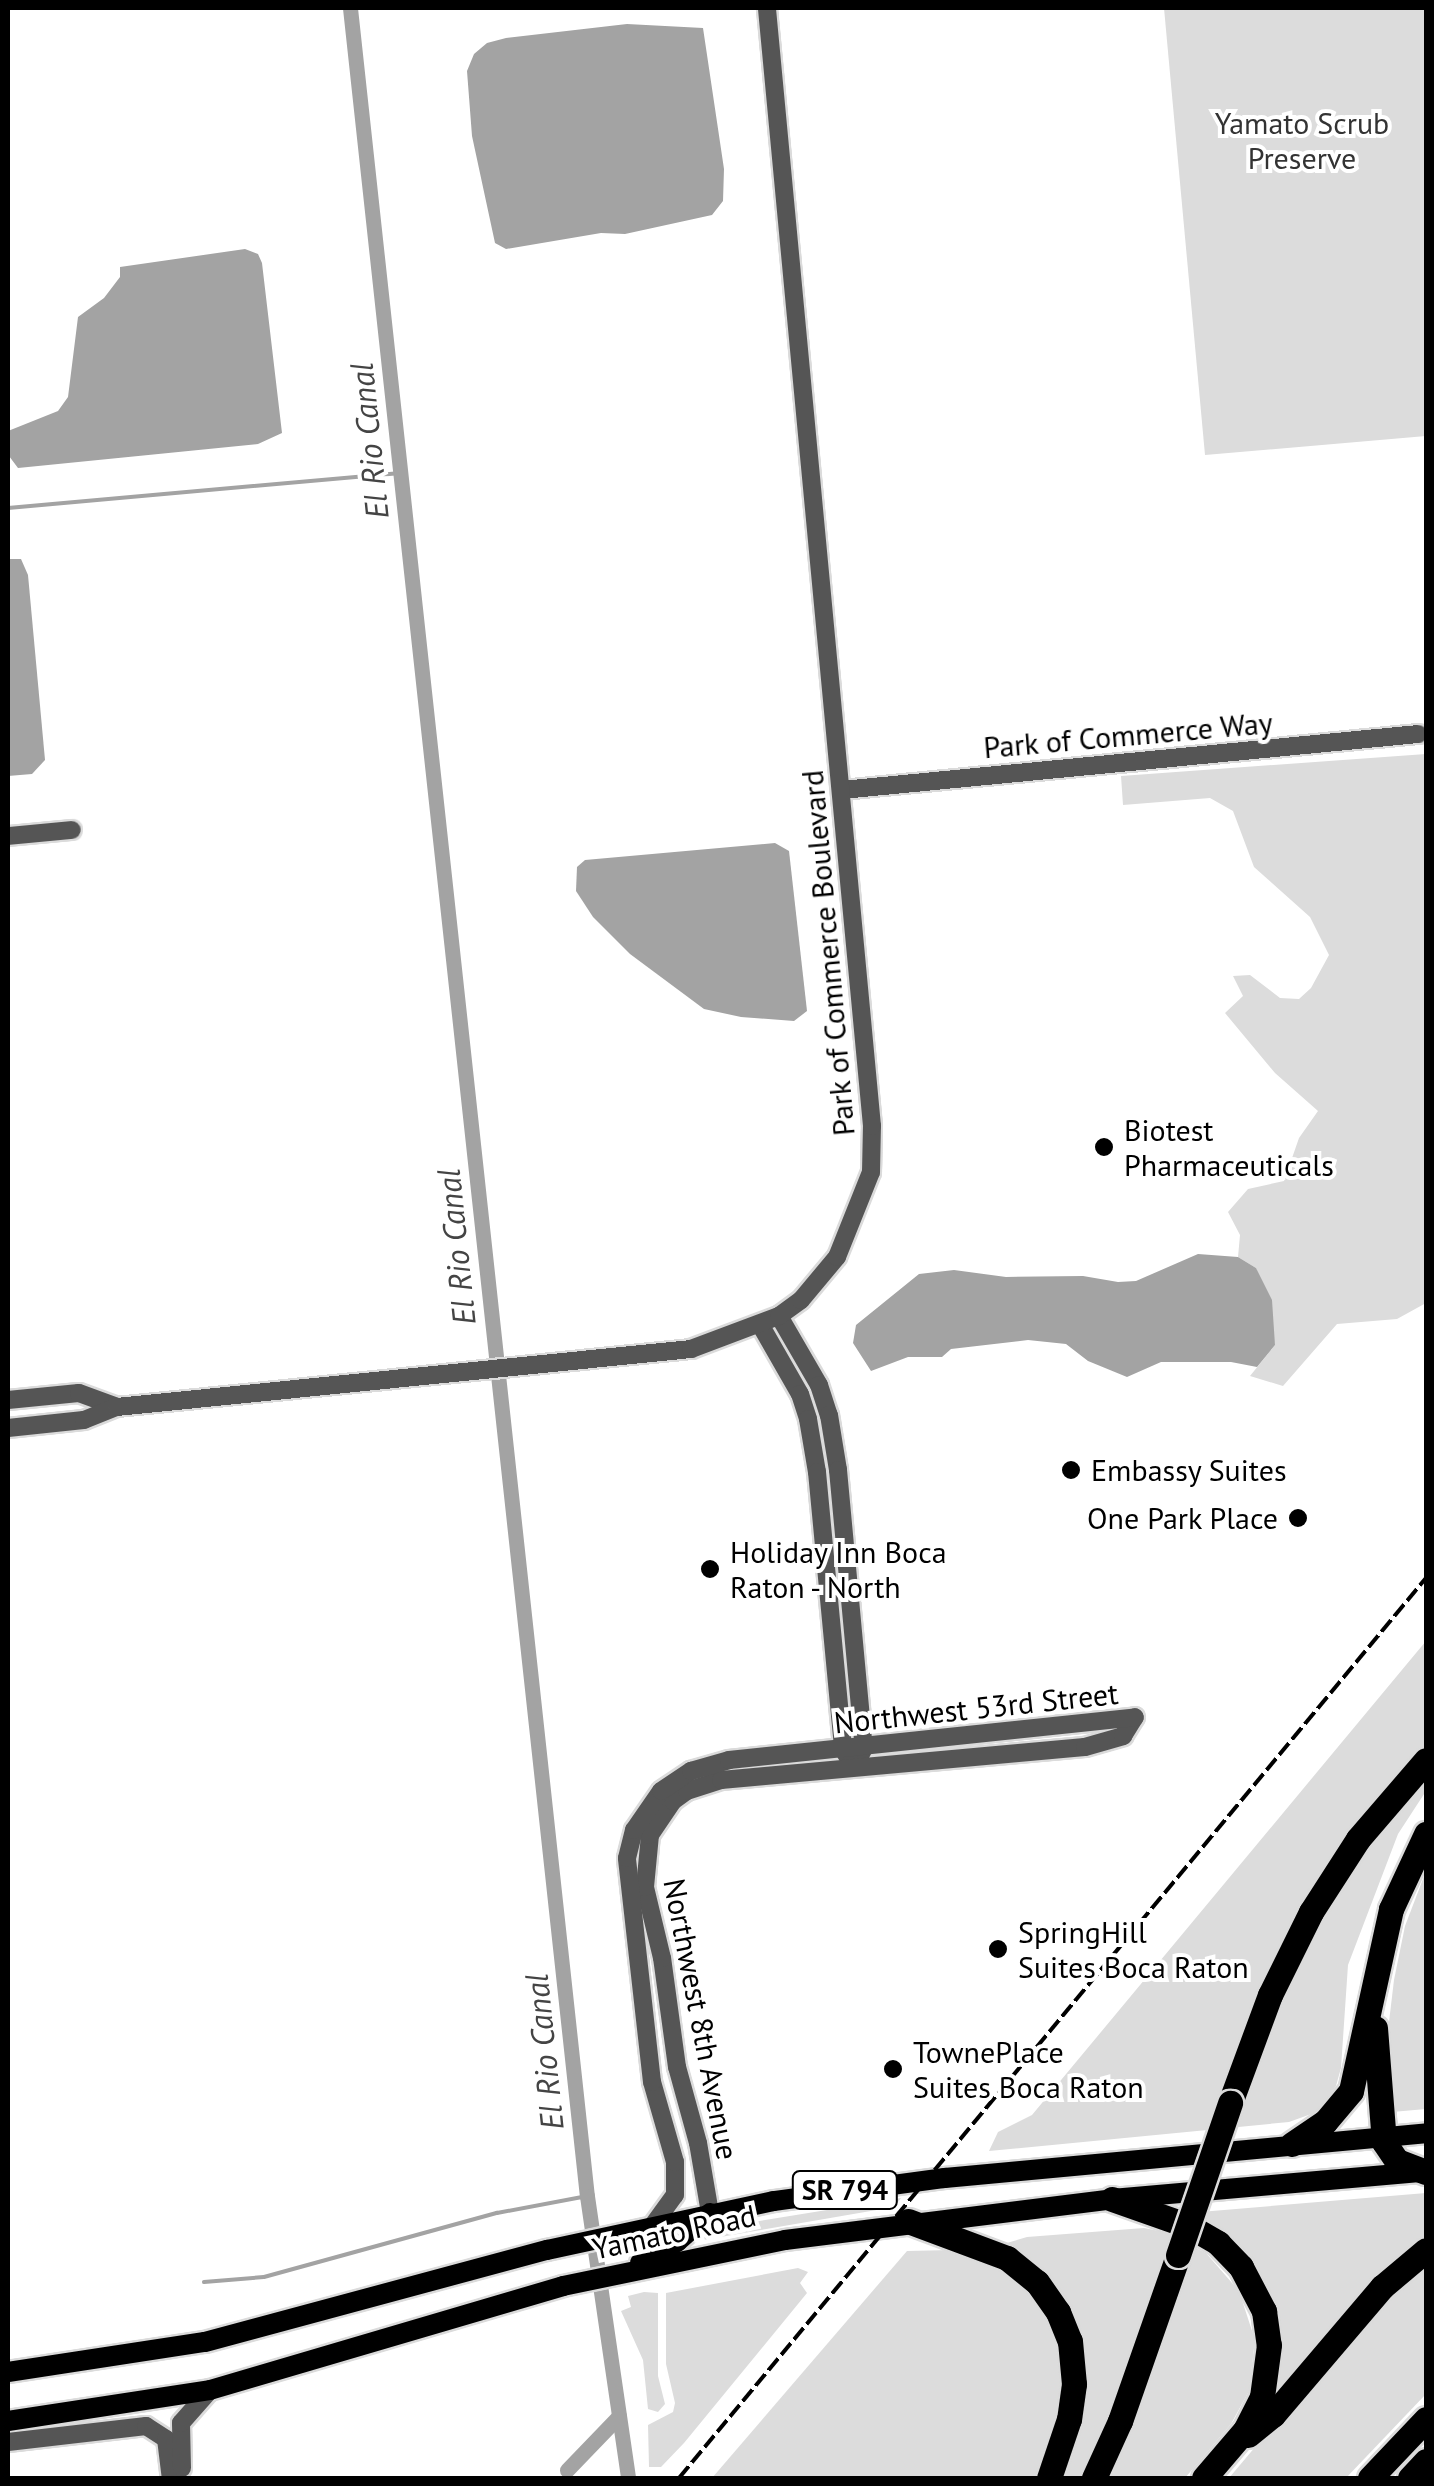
<!DOCTYPE html>
<html>
<head>
<meta charset="utf-8">
<style>
  body { margin:0 }
  #map { position:relative; width:1434px; height:2486px; overflow:hidden; background:#fff; font-family:"PT Sans",sans-serif }
  div>[style] { position:absolute }
  [style*='--x'] { left:calc(var(--x)*1px); top:calc(var(--y)*1px); width:calc(var(--w)*1px); rotate:calc(var(--a)*1deg) }
  .green>* { inset:0; background:#dcdcdc }
  .water>* { inset:0; background:#a3a3a3 }
  .stream>* { height:4px; margin:-2px; padding:0 2px; transform-origin:2px; border-radius:2px; background:#a3a3a3 }
  .canal>* { height:15px; margin:-7.5px; padding:0 7.5px; transform-origin:7.5px; border-radius:7.5px; background:#a3a3a3 }
  .roads { filter:drop-shadow(2px 0 #dbdbdb) drop-shadow(-2px 0 #dbdbdb) drop-shadow(0 2px #dbdbdb) drop-shadow(0 -2px #dbdbdb) }
  .minor>* { height:18px; margin:-9px; padding:0 9px; transform-origin:9px; border-radius:9px; background:#555 }
  .major>* { height:20px; margin:-10px; padding:0 10px; transform-origin:10px; border-radius:10px; background:#000 }
  .highway>* { height:25px; margin:-12.5px; padding:0 12.5px; transform-origin:12.5px; border-radius:12.5px; background:#000 }
  .rail>* { height:4px; margin-top:-2px; transform-origin:0; background:repeating-linear-gradient(90deg,#000 0 15px,transparent 0 20px) }
  .bridges { filter:drop-shadow(2px 0 #dbdbdb) drop-shadow(-2px 0 #dbdbdb) drop-shadow(0 2px #dbdbdb) drop-shadow(0 -2px #dbdbdb) }
  .highway-bridge>* { height:25px; margin:-12.5px; padding:0 12.5px; transform-origin:12.5px; border-radius:12.5px; background:#000 }
  .dots>* { width:28px; height:28px; translate:-50% -50%; box-sizing:border-box; border:5px solid #fff; border-radius:50% }
  span { translate:-50% -50%; white-space:nowrap; text-align:center; line-height:1.15; -webkit-text-stroke:8px #fff; paint-order:stroke }
  .shield-label span { padding:2px 8px; background:#fff; border:2px solid; border-radius:8px; -webkit-text-stroke-width:0 }
  .shield-label { font-size:28px; color:#000; font-weight:700 }
  .park-label { font-size:30px; color:#333 }
  .street-label { font-size:30px; color:#000 }
  .poi-label { font-size:30px; color:#000 }
  .left { translate:0 -50%; text-align:left }
  .right { translate:-100% -50%; text-align:right }
  .water-label { font-size:32px; color:#444; font-style:italic }
  .frame { position:absolute; inset:0; border:10px solid #000; pointer-events:none }
</style>
</head>
<body>
<div id="map">
  <div class="green">
    <div style="clip-path:polygon(1164px 8px,1426px 8px,1426px 436px,1205px 455px)"></div>
    <div style="clip-path:polygon(1426px 754px,1426px 1303px,1397px 1319px,1337px 1324px,1283px 1386px,1250px 1376px,1275px 1345px,1256px 1268px,1238px 1257px,1240px 1235px,1228px 1212px,1248px 1189px,1284px 1181px,1299px 1138px,1318px 1111px,1275px 1073px,1225px 1013px,1243px 996px,1233px 976px,1250px 975px,1280px 998px,1299px 999px,1311px 988px,1329px 955px,1310px 917px,1254px 867px,1233px 811px,1210px 798px,1123px 805px,1121px 776px)"></div>
    <div style="clip-path:polygon(1426px 1641px,1426px 1745px,1356px 1825px,1312px 1890px,1271px 1968px,1217px 2109px,1241px 2107px,1297px 1959px,1338px 1886px,1389px 1813px,1426px 1774px,1426px 1791px,1398px 1834px,1348px 1965px,1341px 2068px,1336px 2086px,1323px 2104px,1314px 2113px,1289px 2122px,989px 2151px,998px 2132px,1032px 2115px)"></div>
    <div style="clip-path:polygon(1426px 1871px,1426px 2109px,1392px 2112px,1389px 2022px,1394px 1980px,1405px 1926px)"></div>
    <div style="clip-path:polygon(1426px 2193px,1426px 2240px,1276px 2392px,1280px 2342px,1275px 2301px,1234px 2242px,1188px 2213px)"></div>
    <div style="clip-path:polygon(901px 2198px,894px 2207px,697px 2241px,704px 2230px)"></div>
    <div style="clip-path:polygon(1144px 2228px,1164px 2232px,1206px 2253px,1239px 2291px,1255px 2340px,1249px 2391px,1231px 2424px,1185px 2478px,1105px 2478px,1113px 2414px,1082px 2478px,1056px 2478px,1081px 2363px,1000px 2245px,1027px 2237px)"></div>
    <div style="clip-path:polygon(950px 2250px,994px 2263px,1018px 2280px,1037px 2299px,1055px 2330px,1065px 2375px,1054px 2430px,1037px 2478px,712px 2478px,907px 2251px)"></div>
    <div style="clip-path:polygon(1426px 2262px,1426px 2394px,1346px 2478px,1229px 2478px,1369px 2312px)"></div>
    <div style="clip-path:polygon(798px 2268px,808px 2272px,800px 2283px,807px 2293px,684px 2443px,661px 2467px,649px 2467px,648px 2425px,673px 2412px,675px 2403px,666px 2364px,666px 2293px)"></div>
    <div style="clip-path:polygon(644px 2292px,658px 2293px,658px 2376px,665px 2404px,658px 2412px,648px 2409px,643px 2360px,621px 2311px,631px 2307px,628px 2296px)"></div>
  </div>
  <div class="water">
    <div style="clip-path:polygon(627px 24px,703px 28px,724px 169px,723px 201px,712px 215px,625px 234px,601px 233px,506px 249px,495px 243px,472px 136px,467px 71px,474px 54px,487px 43px,506px 38px)"></div>
    <div style="clip-path:polygon(245px 249px,258px 254px,262px 263px,282px 433px,258px 444px,18px 468px,9px 456px,8px 431px,58px 411px,68px 397px,78px 317px,104px 298px,120px 277px,120px 267px)"></div>
    <div style="clip-path:polygon(8px 559px,21px 559px,28px 575px,45px 760px,32px 774px,8px 776px)"></div>
    <div style="clip-path:polygon(775px 843px,789px 851px,807px 1011px,794px 1021px,741px 1017px,704px 1009px,630px 954px,593px 917px,576px 891px,577px 867px,585px 860px)"></div>
    <div style="clip-path:polygon(1198px 1254px,1238px 1257px,1256px 1268px,1272px 1300px,1275px 1345px,1257px 1367px,1231px 1362px,1161px 1362px,1127px 1377px,1088px 1361px,1066px 1344px,1028px 1340px,951px 1349px,942px 1357px,908px 1357px,871px 1371px,853px 1343px,856px 1325px,919px 1274px,954px 1270px,1006px 1277px,1083px 1276px,1118px 1282px,1136px 1281px)"></div>
  </div>
  <div class="stream">
    <div style="--x:8;--y:508;--w:397;--a:-5.1"></div>
    <div style="--x:204;--y:2282;--w:60;--a:-4.8"></div>
    <div style="--x:264;--y:2277;--w:242;--a:-15.4"></div>
    <div style="--x:497;--y:2213;--w:92;--a:-10.7"></div>
  </div>
  <div class="canal">
    <div style="--x:350;--y:8;--w:2201;--a:83.82"></div>
    <div style="--x:587;--y:2196;--w:285;--a:81.7"></div>
    <div style="--x:567;--y:2470;--w:75;--a:-46.1"></div>
  </div>
  <div class="roads">
    <div class="minor">
      <div style="--x:842;--y:790;--w:579;--a:-5.55"></div>
      <div style="--x:8;--y:836;--w:64;--a:-5.4"></div>
      <div style="--x:779;--y:1316;--w:80;--a:59.9"></div>
      <div style="--x:819;--y:1385;--w:32;--a:72"></div>
      <div style="--x:829;--y:1415;--w:56;--a:80.7"></div>
      <div style="--x:838;--y:1470;--w:279;--a:84.7"></div>
      <div style="--x:864;--y:1748;--w:11;--a:117"></div>
      <div style="--x:761;--y:1326;--w:78;--a:60.2"></div>
      <div style="--x:800;--y:1394;--w:26;--a:72"></div>
      <div style="--x:808;--y:1419;--w:54;--a:80.4"></div>
      <div style="--x:817;--y:1472;--w:278;--a:84.6"></div>
      <div style="--x:843;--y:1749;--w:12;--a:59"></div>
      <div style="--x:8;--y:1400;--w:71;--a:-5.6"></div>
      <div style="--x:79;--y:1393;--w:40;--a:20.2"></div>
      <div style="--x:8;--y:1428;--w:76;--a:-6"></div>
      <div style="--x:84;--y:1420;--w:35;--a:-22"></div>
      <div style="--x:117;--y:1407;--w:577;--a:-5.77"></div>
      <div style="--x:691;--y:1349;--w:94;--a:-20.6"></div>
      <div style="--x:779;--y:1316;--w:27;--a:-36"></div>
      <div style="--x:801;--y:1300;--w:56;--a:-50.1"></div>
      <div style="--x:837;--y:1257;--w:92;--a:-68.2"></div>
      <div style="--x:871;--y:1172;--w:46;--a:-88.8"></div>
      <div style="--x:872;--y:1126;--w:1123;--a:-95.37"></div>
      <div style="--x:710;--y:2213;--w:71;--a:-99.7"></div>
      <div style="--x:698;--y:2143;--w:79;--a:-105.4"></div>
      <div style="--x:677;--y:2067;--w:110;--a:-97.8"></div>
      <div style="--x:662;--y:1958;--w:73;--a:-103.5"></div>
      <div style="--x:645;--y:1887;--w:52;--a:-84.5"></div>
      <div style="--x:650;--y:1835;--w:41;--a:-55.9"></div>
      <div style="--x:673;--y:1801;--w:17;--a:-36"></div>
      <div style="--x:687;--y:1791;--w:36;--a:-18"></div>
      <div style="--x:721;--y:1780;--w:365;--a:-5.2"></div>
      <div style="--x:1085;--y:1747;--w:40;--a:-16"></div>
      <div style="--x:1123;--y:1736;--w:22;--a:-58"></div>
      <div style="--x:653;--y:2225;--w:37;--a:-54"></div>
      <div style="--x:675;--y:2195;--w:33;--a:-90"></div>
      <div style="--x:675;--y:2162;--w:83;--a:-106"></div>
      <div style="--x:652;--y:2082;--w:225;--a:-96.4"></div>
      <div style="--x:627;--y:1858;--w:29;--a:-76"></div>
      <div style="--x:634;--y:1830;--w:47;--a:-55.3"></div>
      <div style="--x:661;--y:1791;--w:36;--a:-34"></div>
      <div style="--x:691;--y:1771;--w:40;--a:-16"></div>
      <div style="--x:729;--y:1760;--w:408;--a:-6"></div>
      <div style="--x:8;--y:2442;--w:139;--a:-6.6"></div>
      <div style="--x:146;--y:2426;--w:24;--a:33"></div>
      <div style="--x:166;--y:2439;--w:39;--a:83"></div>
      <div style="--x:182;--y:2468;--w:45;--a:-91.3"></div>
      <div style="--x:181;--y:2423;--w:44;--a:-48.7"></div>
    </div>
    <div class="major">
      <div style="--x:640;--y:2263;--w:43;--a:-29.6"></div>
      <div style="--x:677;--y:2242;--w:44;--a:-41.3"></div>
      <div style="--x:8;--y:2372;--w:199;--a:-8.7"></div>
      <div style="--x:205;--y:2342;--w:354;--a:-15.1"></div>
      <div style="--x:547;--y:2250;--w:232;--a:-12.2"></div>
      <div style="--x:774;--y:2201;--w:172;--a:-7.7"></div>
      <div style="--x:944;--y:2178;--w:484;--a:-5.3"></div>
      <div style="--x:8;--y:2421;--w:204;--a:-8.7"></div>
      <div style="--x:210;--y:2390;--w:368;--a:-16.4"></div>
      <div style="--x:563;--y:2286;--w:227;--a:-11.7"></div>
      <div style="--x:785;--y:2240;--w:330;--a:-7.1"></div>
      <div style="--x:1112;--y:2199;--w:309;--a:-5"></div>
    </div>
    <div class="highway">
      <div style="--x:1375;--y:2028;--w:114;--a:85.5"></div>
      <div style="--x:1384;--y:2142;--w:23;--a:56"></div>
      <div style="--x:1397;--y:2161;--w:30;--a:21"></div>
      <div style="--x:1230;--y:2103;--w:115;--a:-69.7"></div>
      <div style="--x:1270;--y:1995;--w:93;--a:-63.7"></div>
      <div style="--x:1311;--y:1912;--w:87;--a:-57.2"></div>
      <div style="--x:1358;--y:1839;--w:104;--a:-49.3"></div>
      <div style="--x:1292;--y:2144;--w:40;--a:-34"></div>
      <div style="--x:1325;--y:2122;--w:40;--a:-50"></div>
      <div style="--x:1351;--y:2091;--w:186;--a:-77.6"></div>
      <div style="--x:1391;--y:1909;--w:83;--a:-65"></div>
      <div style="--x:1112;--y:2199;--w:82;--a:19.3"></div>
      <div style="--x:1189;--y:2226;--w:34;--a:30"></div>
      <div style="--x:1218;--y:2243;--w:33;--a:46"></div>
      <div style="--x:1241;--y:2267;--w:50;--a:62.4"></div>
      <div style="--x:1264;--y:2311;--w:34;--a:82"></div>
      <div style="--x:1269;--y:2345;--w:52;--a:97.7"></div>
      <div style="--x:1262;--y:2397;--w:37;--a:117"></div>
      <div style="--x:1245;--y:2430;--w:63;--a:130.5"></div>
      <div style="--x:908;--y:2221;--w:106;--a:20.5"></div>
      <div style="--x:1007;--y:2258;--w:38;--a:39"></div>
      <div style="--x:1037;--y:2282;--w:37;--a:55"></div>
      <div style="--x:1058;--y:2312;--w:31;--a:68"></div>
      <div style="--x:1070;--y:2341;--w:43;--a:84.7"></div>
      <div style="--x:1074;--y:2384;--w:35;--a:98"></div>
      <div style="--x:1069;--y:2419;--w:62;--a:108.7"></div>
      <div style="--x:1248;--y:2435;--w:32;--a:-39"></div>
      <div style="--x:1273;--y:2415;--w:168;--a:-49.6"></div>
      <div style="--x:1382;--y:2287;--w:57;--a:-40.1"></div>
      <div style="--x:1094;--y:2478;--w:63;--a:-65.5"></div>
      <div style="--x:1120;--y:2421;--w:176;--a:-70.7"></div>
      <div style="--x:1370;--y:2478;--w:81;--a:-46.5"></div>
      <div style="--x:1410;--y:2478;--w:23;--a:-47"></div>
    </div>
  </div>
  <div class="rail">
    <div style="--x:679;--y:2478;--w:1170;--a:-50.31"></div>
  </div>
  <div class="bridges">
    <div class="highway-bridge">
      <div style="--x:1178;--y:2255;--w:161;--a:-71.1"></div>
    </div>
  </div>
  <div class="dots">
    <div style="left:1104px;top:1147px;background:#000"></div>
    <div style="left:1071px;top:1470px;background:#000"></div>
    <div style="left:1298px;top:1518px;background:#000"></div>
    <div style="left:710px;top:1569px;background:#000"></div>
    <div style="left:998px;top:1949px;background:#000"></div>
    <div style="left:893px;top:2069px;background:#000"></div>
  </div>
  <div class="shield-label">
    <span style="left:845px;top:2190px">SR 794</span>
  </div>
  <div class="park-label">
    <span style="left:1302px;top:140px">Yamato Scrub<br>Preserve</span>
  </div>
  <div class="street-label">
    <span style="left:1128px;top:735px;rotate:-5deg">Park of Commerce Way</span>
    <span style="left:828px;top:953px;rotate:-95deg">Park of Commerce Boulevard</span>
    <span style="left:976px;top:1708px;rotate:-6deg">Northwest 53rd Street</span>
    <span style="left:701px;top:2019px;rotate:79deg">Northwest 8th Avenue</span>
    <span style="left:674px;top:2232px;rotate:-12deg">Yamato Road</span>
  </div>
  <div class="poi-label">
    <span class="left" style="left:1124px;top:1147px">Biotest<br>Pharmaceuticals</span>
    <span class="left" style="left:1091px;top:1470px">Embassy Suites</span>
    <span class="right" style="left:1278px;top:1518px">One Park Place</span>
    <span class="left" style="left:730px;top:1569px">Holiday Inn Boca<br>Raton - North</span>
    <span class="left" style="left:1018px;top:1949px">SpringHill<br>Suites Boca Raton</span>
    <span class="left" style="left:913px;top:2069px">TownePlace<br>Suites Boca Raton</span>
  </div>
  <div class="water-label">
    <span style="left:369px;top:441px;rotate:-96deg">El Rio Canal</span>
    <span style="left:456px;top:1247px;rotate:-96deg">El Rio Canal</span>
    <span style="left:544px;top:2052px;rotate:-96deg">El Rio Canal</span>
  </div>
  <div class="frame"></div>
</div>
</body>
</html>
